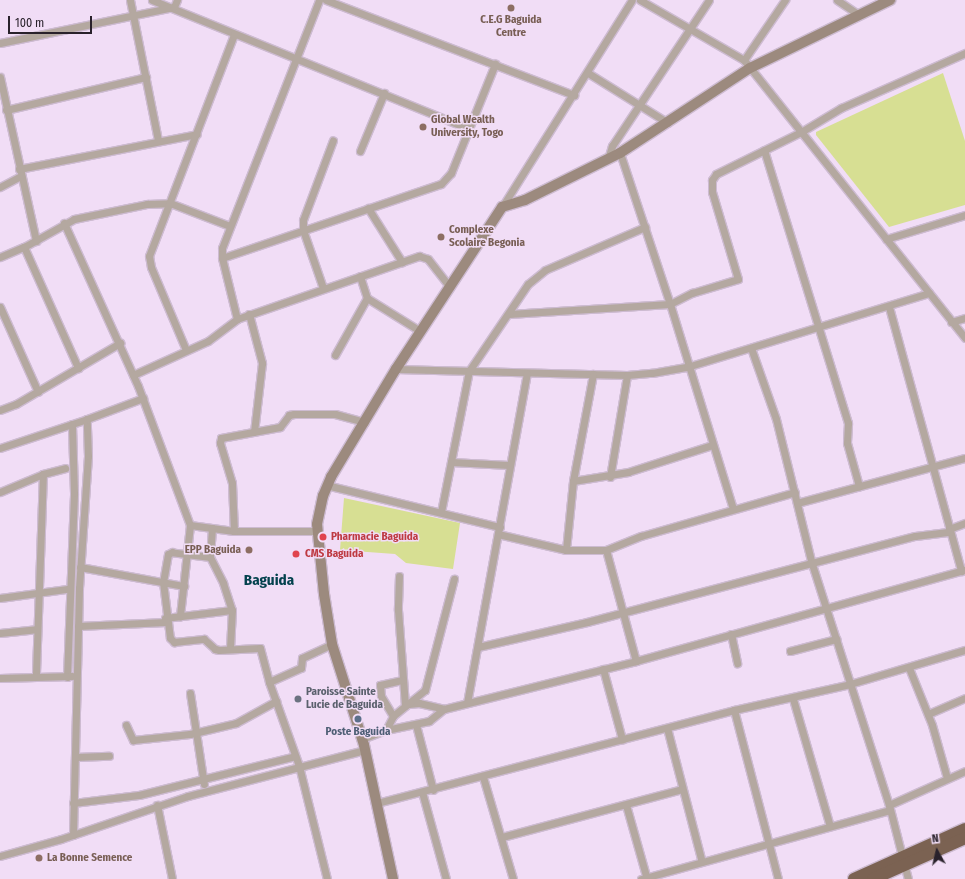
<!DOCTYPE html>
<html>
<head>
<meta charset="utf-8">
<style>
  body { margin:0 }
  #map { position:relative; width:965px; height:879px; overflow:hidden; background:#f1ddf6; font-family:"Fira Sans Condensed",sans-serif }
  div>[style] { position:absolute }
  [style*='--x'] { left:calc(var(--x)*1px); top:calc(var(--y)*1px); width:calc(var(--w)*1px); rotate:calc(var(--a)*1deg) }
  .green>* { inset:0; background:#d7df93 }
  .roads { filter:drop-shadow(1px 0 #cdbbd1) drop-shadow(-1px 0 #cdbbd1) drop-shadow(0 1px #cdbbd1) drop-shadow(0 -1px #cdbbd1) }
  .street>* { height:7px; margin:-3.5px; padding:0 3.5px; transform-origin:3.5px; border-radius:3.5px; background:#b4a8a0 }
  .secondary>* { height:10px; margin:-5px; padding:0 5px; transform-origin:5px; border-radius:5px; background:#9c8a7e }
  .highway>* { height:12px; margin:-6px; padding:0 6px; transform-origin:6px; border-radius:6px; background:#7b6252 }
  .dots>* { width:11px; height:11px; translate:-50% -50%; box-sizing:border-box; border:2px solid #f1ddf6; border-radius:50% }
  span { translate:-50% -50%; white-space:nowrap; text-align:center; line-height:1.15; -webkit-text-stroke:3px #f1ddf6; paint-order:stroke }
  .education-label { font-size:11px; color:#785e54; font-weight:700 }
  .left { translate:0 -50%; text-align:left }
  .right { translate:-100% -50%; text-align:right }
  .health-label { font-size:11px; color:#be3a42; font-weight:700 }
  .worship-label { font-size:11px; color:#5b616d; font-weight:700 }
  .service-label { font-size:11px; color:#4e5e75; font-weight:700 }
  .district-label { font-size:15px; color:#03414d; font-weight:700 }
  .north { position:absolute; left:917px; top:831px; width:40px; height:40px; -webkit-text-stroke:3px #f1ddf6; paint-order:stroke; rotate:352deg; font-size:11px; font-weight:700; line-height:16px; text-align:center; color:#29212b }
  .north::after { content:''; display:block; margin:auto; width:14px; height:18px; background:#29212b; clip-path:polygon(50% 0,100% 100%,50% 72%,0 100%) }
  .scale { position:absolute; left:8px; top:16px; width:84px; height:18px; box-sizing:border-box; border:2px solid #29212b; border-top:0; padding-left:5px; font-size:12px; line-height:14px; white-space:nowrap; color:#29212b; -webkit-text-stroke:3px #f1ddf6; paint-order:stroke }
</style>
</head>
<body>
<div id="map">
  <div class="green">
    <div style="clip-path:polygon(943px 73px,965px 141px,965px 205px,889px 227px,816px 135px,816px 132px)"></div>
    <div style="clip-path:polygon(344px 498px,460px 523px,453px 569px,406px 563px,395px 554px,340px 550px)"></div>
  </div>
  <div class="roads">
    <div class="street">
      <div style="--x:130;--y:0;--w:143;--a:78.7"></div>
      <div style="--x:152;--y:0;--w:342;--a:22.1"></div>
      <div style="--x:326;--y:0;--w:266;--a:21"></div>
      <div style="--x:640;--y:0;--w:120;--a:30"></div>
      <div style="--x:744;--y:60;--w:355;--a:51.5"></div>
      <div style="--x:837;--y:0;--w:27;--a:34"></div>
      <div style="--x:0;--y:43;--w:178;--a:-11.7"></div>
      <div style="--x:174;--y:7;--w:8;--a:-67"></div>
      <div style="--x:744;--y:60;--w:73;--a:-55.7"></div>
      <div style="--x:588;--y:73;--w:94;--a:32"></div>
      <div style="--x:0;--y:77;--w:168;--a:77.6"></div>
      <div style="--x:6;--y:110;--w:144;--a:-13.3"></div>
      <div style="--x:764;--y:150;--w:286;--a:72.9"></div>
      <div style="--x:848;--y:423;--w:20;--a:93"></div>
      <div style="--x:847;--y:443;--w:45;--a:74.4"></div>
      <div style="--x:360;--y:151;--w:63;--a:-67.5"></div>
      <div style="--x:620;--y:153;--w:159;--a:71.7"></div>
      <div style="--x:670;--y:304;--w:214;--a:72.9"></div>
      <div style="--x:608;--y:159;--w:14;--a:-73"></div>
      <div style="--x:612;--y:146;--w:175;--a:-56.4"></div>
      <div style="--x:19;--y:169;--w:181;--a:-11.1"></div>
      <div style="--x:0;--y:187;--w:24;--a:-28"></div>
      <div style="--x:502;--y:207;--w:244;--a:-57.9"></div>
      <div style="--x:368;--y:208;--w:64;--a:57.8"></div>
      <div style="--x:64;--y:223;--w:179;--a:65.6"></div>
      <div style="--x:138;--y:386;--w:148;--a:69.5"></div>
      <div style="--x:190;--y:525;--w:92;--a:96.3"></div>
      <div style="--x:886;--y:239;--w:83;--a:-16.9"></div>
      <div style="--x:24;--y:247;--w:133;--a:65.9"></div>
      <div style="--x:0;--y:257;--w:26;--a:-23"></div>
      <div style="--x:24;--y:247;--w:57;--a:-29.2"></div>
      <div style="--x:74;--y:219;--w:75;--a:-11.6"></div>
      <div style="--x:147;--y:204;--w:23;--a:-2"></div>
      <div style="--x:170;--y:203;--w:64;--a:21"></div>
      <div style="--x:222;--y:258;--w:231;--a:-18.7"></div>
      <div style="--x:441;--y:184;--w:15;--a:-48"></div>
      <div style="--x:451;--y:173;--w:118;--a:-68"></div>
      <div style="--x:323;--y:288;--w:61;--a:-109"></div>
      <div style="--x:303;--y:230;--w:10;--a:-90"></div>
      <div style="--x:303;--y:220;--w:85;--a:-69.4"></div>
      <div style="--x:367;--y:298;--w:62;--a:31.9"></div>
      <div style="--x:0;--y:307;--w:93;--a:65.9"></div>
      <div style="--x:889;--y:307;--w:274;--a:74.7"></div>
      <div style="--x:249;--y:314;--w:51;--a:75.1"></div>
      <div style="--x:262;--y:363;--w:69;--a:96.6"></div>
      <div style="--x:509;--y:314;--w:161;--a:-3.6"></div>
      <div style="--x:670;--y:304;--w:25;--a:-27"></div>
      <div style="--x:692;--y:293;--w:48;--a:-16.9"></div>
      <div style="--x:738;--y:279;--w:91;--a:-106.6"></div>
      <div style="--x:712;--y:192;--w:12;--a:-90"></div>
      <div style="--x:712;--y:180;--w:7;--a:-56"></div>
      <div style="--x:716;--y:174;--w:95;--a:-26.3"></div>
      <div style="--x:801;--y:132;--w:47;--a:-31"></div>
      <div style="--x:841;--y:108;--w:136;--a:-23.9"></div>
      <div style="--x:237;--y:319;--w:63;--a:-103.8"></div>
      <div style="--x:222;--y:258;--w:10;--a:-90"></div>
      <div style="--x:222;--y:248;--w:266;--a:-68.6"></div>
      <div style="--x:951;--y:322;--w:15;--a:-16"></div>
      <div style="--x:751;--y:348;--w:75;--a:70.6"></div>
      <div style="--x:776;--y:419;--w:149;--a:76.1"></div>
      <div style="--x:812;--y:564;--w:253;--a:72.3"></div>
      <div style="--x:889;--y:805;--w:76;--a:75.6"></div>
      <div style="--x:186;--y:350;--w:90;--a:-112.9"></div>
      <div style="--x:151;--y:267;--w:11;--a:-100"></div>
      <div style="--x:149;--y:256;--w:238;--a:-69"></div>
      <div style="--x:335;--y:355;--w:65;--a:-60.7"></div>
      <div style="--x:367;--y:298;--w:23;--a:-108"></div>
      <div style="--x:396;--y:369;--w:231;--a:1.5"></div>
      <div style="--x:627;--y:375;--w:25;--a:-5"></div>
      <div style="--x:652;--y:373;--w:36;--a:-10"></div>
      <div style="--x:687;--y:367;--w:253;--a:-17"></div>
      <div style="--x:133;--y:375;--w:82;--a:-24.4"></div>
      <div style="--x:208;--y:341;--w:36;--a:-37"></div>
      <div style="--x:237;--y:319;--w:193;--a:-19.1"></div>
      <div style="--x:419;--y:256;--w:9;--a:18"></div>
      <div style="--x:428;--y:259;--w:36;--a:52"></div>
      <div style="--x:0;--y:410;--w:17;--a:-21"></div>
      <div style="--x:16;--y:404;--w:121;--a:-30.4"></div>
      <div style="--x:0;--y:448;--w:92;--a:-18.4"></div>
      <div style="--x:451;--y:462;--w:58;--a:3"></div>
      <div style="--x:610;--y:477;--w:103;--a:-80.5"></div>
      <div style="--x:573;--y:481;--w:56;--a:-9.3"></div>
      <div style="--x:628;--y:472;--w:88;--a:-17.8"></div>
      <div style="--x:326;--y:485;--w:179;--a:13.6"></div>
      <div style="--x:0;--y:492;--w:47;--a:-22.7"></div>
      <div style="--x:797;--y:503;--w:174;--a:-15"></div>
      <div style="--x:441;--y:512;--w:144;--a:-78.8"></div>
      <div style="--x:469;--y:371;--w:105;--a:-55.9"></div>
      <div style="--x:528;--y:284;--w:22;--a:-39"></div>
      <div style="--x:545;--y:270;--w:109;--a:-23.3"></div>
      <div style="--x:190;--y:525;--w:44;--a:7.8"></div>
      <div style="--x:234;--y:531;--w:83;--a:0"></div>
      <div style="--x:212;--y:528;--w:29;--a:94"></div>
      <div style="--x:210;--y:557;--w:29;--a:63"></div>
      <div style="--x:223;--y:583;--w:28;--a:72"></div>
      <div style="--x:232;--y:610;--w:38;--a:93"></div>
      <div style="--x:949;--y:529;--w:17;--a:-21"></div>
      <div style="--x:234;--y:531;--w:48;--a:-92.4"></div>
      <div style="--x:232;--y:483;--w:42;--a:-106.7"></div>
      <div style="--x:220;--y:443;--w:5;--a:-79"></div>
      <div style="--x:221;--y:438;--w:60;--a:-10.6"></div>
      <div style="--x:280;--y:427;--w:15;--a:-53"></div>
      <div style="--x:289;--y:415;--w:5;--a:-11"></div>
      <div style="--x:294;--y:414;--w:41;--a:0"></div>
      <div style="--x:335;--y:414;--w:31;--a:15"></div>
      <div style="--x:498;--y:534;--w:70;--a:13.2"></div>
      <div style="--x:566;--y:550;--w:40;--a:0"></div>
      <div style="--x:606;--y:550;--w:38;--a:-22"></div>
      <div style="--x:641;--y:536;--w:160;--a:-15.9"></div>
      <div style="--x:566;--y:550;--w:69;--a:-84.2"></div>
      <div style="--x:573;--y:481;--w:109;--a:-79.4"></div>
      <div style="--x:606;--y:550;--w:115;--a:74.9"></div>
      <div style="--x:210;--y:557;--w:38;--a:-173"></div>
      <div style="--x:172;--y:552;--w:4;--a:153"></div>
      <div style="--x:168;--y:554;--w:28;--a:100"></div>
      <div style="--x:163;--y:582;--w:56;--a:82.9"></div>
      <div style="--x:170;--y:638;--w:6;--a:45"></div>
      <div style="--x:174;--y:642;--w:30;--a:-6"></div>
      <div style="--x:204;--y:639;--w:15;--a:42"></div>
      <div style="--x:215;--y:649;--w:4;--a:14"></div>
      <div style="--x:219;--y:650;--w:41;--a:-2.8"></div>
      <div style="--x:260;--y:648;--w:35;--a:75"></div>
      <div style="--x:269;--y:682;--w:89;--a:70.3"></div>
      <div style="--x:299;--y:766;--w:116;--a:76.1"></div>
      <div style="--x:80;--y:567;--w:106;--a:10.4"></div>
      <div style="--x:399;--y:576;--w:34;--a:92"></div>
      <div style="--x:398;--y:610;--w:96;--a:85.8"></div>
      <div style="--x:0;--y:598;--w:68;--a:-7.7"></div>
      <div style="--x:165;--y:618;--w:67;--a:-6.8"></div>
      <div style="--x:78;--y:626;--w:88;--a:-2.6"></div>
      <div style="--x:0;--y:633;--w:36;--a:-6"></div>
      <div style="--x:731;--y:634;--w:30;--a:78"></div>
      <div style="--x:478;--y:647;--w:112;--a:-12.9"></div>
      <div style="--x:587;--y:622;--w:339;--a:-14.7"></div>
      <div style="--x:915;--y:536;--w:35;--a:-7"></div>
      <div style="--x:790;--y:651;--w:48;--a:-14.6"></div>
      <div style="--x:909;--y:668;--w:61;--a:68"></div>
      <div style="--x:932;--y:725;--w:55;--a:74.2"></div>
      <div style="--x:603;--y:669;--w:73;--a:74.8"></div>
      <div style="--x:36;--y:673;--w:199;--a:-88"></div>
      <div style="--x:43;--y:474;--w:23;--a:-15"></div>
      <div style="--x:67;--y:677;--w:184;--a:-87.8"></div>
      <div style="--x:74;--y:493;--w:69;--a:-91.7"></div>
      <div style="--x:0;--y:678;--w:72;--a:-1.6"></div>
      <div style="--x:269;--y:682;--w:35;--a:-24"></div>
      <div style="--x:301;--y:668;--w:10;--a:-84"></div>
      <div style="--x:302;--y:658;--w:33;--a:-25"></div>
      <div style="--x:190;--y:693;--w:92;--a:81.3"></div>
      <div style="--x:793;--y:699;--w:132;--a:73.8"></div>
      <div style="--x:467;--y:703;--w:335;--a:-79.7"></div>
      <div style="--x:409;--y:704;--w:10;--a:-6"></div>
      <div style="--x:419;--y:703;--w:26;--a:13"></div>
      <div style="--x:444;--y:709;--w:198;--a:-14"></div>
      <div style="--x:636;--y:661;--w:341;--a:-15.5"></div>
      <div style="--x:734;--y:710;--w:175;--a:75.4"></div>
      <div style="--x:928;--y:714;--w:40;--a:-23.4"></div>
      <div style="--x:393;--y:716;--w:23;--a:-121"></div>
      <div style="--x:381;--y:696;--w:11;--a:-95"></div>
      <div style="--x:380;--y:685;--w:23;--a:-13"></div>
      <div style="--x:126;--y:725;--w:17;--a:65"></div>
      <div style="--x:133;--y:740;--w:57;--a:-6"></div>
      <div style="--x:190;--y:734;--w:47;--a:-13.4"></div>
      <div style="--x:236;--y:723;--w:46;--a:-28.8"></div>
      <div style="--x:416;--y:725;--w:67;--a:75.3"></div>
      <div style="--x:667;--y:728;--w:138;--a:75.4"></div>
      <div style="--x:386;--y:730;--w:16;--a:-63"></div>
      <div style="--x:393;--y:716;--w:41;--a:-39.1"></div>
      <div style="--x:425;--y:690;--w:115;--a:-75.4"></div>
      <div style="--x:362;--y:739;--w:26;--a:-21"></div>
      <div style="--x:386;--y:730;--w:44;--a:-11.8"></div>
      <div style="--x:429;--y:721;--w:19;--a:-39"></div>
      <div style="--x:75;--y:757;--w:34;--a:-2"></div>
      <div style="--x:483;--y:777;--w:106;--a:73.6"></div>
      <div style="--x:422;--y:792;--w:90;--a:74.6"></div>
      <div style="--x:73;--y:803;--w:66;--a:-6.9"></div>
      <div style="--x:139;--y:795;--w:161;--a:-14"></div>
      <div style="--x:377;--y:803;--w:369;--a:-14.6"></div>
      <div style="--x:734;--y:710;--w:119;--a:-12.6"></div>
      <div style="--x:850;--y:684;--w:120;--a:-16.5"></div>
      <div style="--x:157;--y:805;--w:76;--a:78.5"></div>
      <div style="--x:626;--y:805;--w:77;--a:74.2"></div>
      <div style="--x:889;--y:805;--w:83;--a:-24.1"></div>
      <div style="--x:73;--y:835;--w:247;--a:-88.6"></div>
      <div style="--x:79;--y:588;--w:132;--a:-86.1"></div>
      <div style="--x:88;--y:456;--w:37;--a:-92"></div>
      <div style="--x:87;--y:419;--w:60;--a:-20.6"></div>
      <div style="--x:502;--y:837;--w:186;--a:-14.9"></div>
      <div style="--x:0;--y:856;--w:63;--a:-15.6"></div>
      <div style="--x:61;--y:839;--w:134;--a:-18.7"></div>
      <div style="--x:188;--y:796;--w:183;--a:-14.6"></div>
      <div style="--x:641;--y:879;--w:258;--a:-15.5"></div>
    </div>
    <div class="secondary">
      <div style="--x:393;--y:879;--w:137;--a:-102.2"></div>
      <div style="--x:364;--y:745;--w:106;--a:-107.6"></div>
      <div style="--x:332;--y:644;--w:51;--a:-99.1"></div>
      <div style="--x:324;--y:594;--w:70;--a:-95.7"></div>
      <div style="--x:317;--y:524;--w:29;--a:-78"></div>
      <div style="--x:323;--y:496;--w:21;--a:-67"></div>
      <div style="--x:331;--y:477;--w:126;--a:-59"></div>
      <div style="--x:396;--y:369;--w:194;--a:-56.8"></div>
      <div style="--x:502;--y:207;--w:24;--a:-17"></div>
      <div style="--x:525;--y:200;--w:106;--a:-26.3"></div>
      <div style="--x:620;--y:153;--w:155;--a:-33.2"></div>
      <div style="--x:750;--y:68;--w:156;--a:-25.9"></div>
    </div>
    <div class="highway">
      <div style="--x:854;--y:879;--w:122;--a:-24.2"></div>
      <div style="--x:873;--y:879;--w:101;--a:-24"></div>
    </div>
  </div>
  <div class="dots">
    <div style="left:511px;top:8px;background:#8d6e63"></div>
    <div style="left:423px;top:127px;background:#8d6e63"></div>
    <div style="left:441px;top:237px;background:#8d6e63"></div>
    <div style="left:323px;top:537px;background:#e0444e"></div>
    <div style="left:249px;top:550px;background:#8d6e63"></div>
    <div style="left:296px;top:554px;background:#e0444e"></div>
    <div style="left:298px;top:699px;background:#6b7280"></div>
    <div style="left:358px;top:719px;background:#5c6f8a"></div>
    <div style="left:39px;top:858px;background:#8d6e63"></div>
  </div>
  <div class="education-label">
    <span style="left:511px;top:27px">C.E.G Baguida<br>Centre</span>
    <span class="left" style="left:431px;top:127px">Global Wealth<br>University, Togo</span>
    <span class="left" style="left:449px;top:237px">Complexe<br>Scolaire Begonia</span>
    <span class="right" style="left:241px;top:550px">EPP Baguida</span>
    <span class="left" style="left:47px;top:858px">La Bonne Semence</span>
  </div>
  <div class="health-label">
    <span class="left" style="left:331px;top:537px">Pharmacie Baguida</span>
    <span class="left" style="left:305px;top:554px">CMS Baguida</span>
  </div>
  <div class="worship-label">
    <span class="left" style="left:306px;top:699px">Paroisse Sainte<br>Lucie de Baguida</span>
  </div>
  <div class="service-label">
    <span style="left:358px;top:732px">Poste Baguida</span>
  </div>
  <div class="district-label">
    <span style="left:269px;top:581px">Baguida</span>
  </div>
  <div class="north">N</div>
  <div class="scale">100 m</div>
</div>
</body>
</html>
